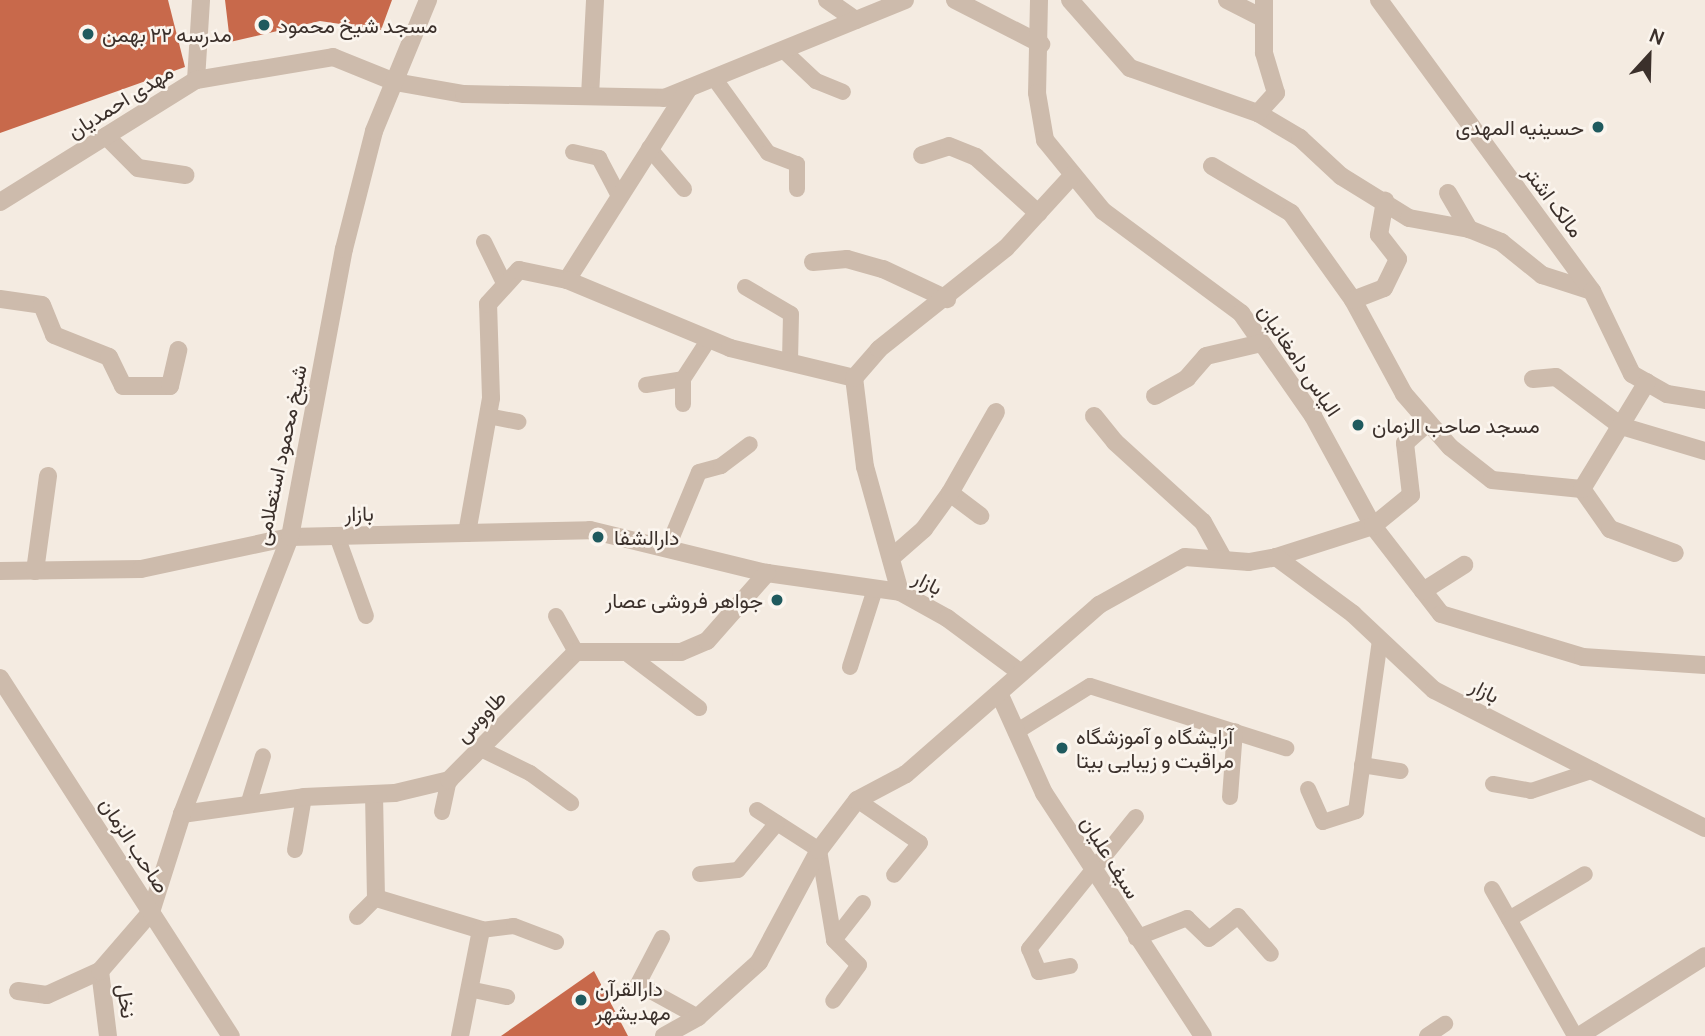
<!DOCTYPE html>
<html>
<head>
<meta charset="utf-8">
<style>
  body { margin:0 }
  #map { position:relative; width:1705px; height:1036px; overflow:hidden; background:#f4ebe1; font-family:Manrope,Vazirmatn,sans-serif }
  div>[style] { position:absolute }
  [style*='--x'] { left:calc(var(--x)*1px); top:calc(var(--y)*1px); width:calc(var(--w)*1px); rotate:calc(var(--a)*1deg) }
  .building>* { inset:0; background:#c8694b }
  .service>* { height:16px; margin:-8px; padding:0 8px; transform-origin:8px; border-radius:8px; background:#cdbbac }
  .minor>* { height:18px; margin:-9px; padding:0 9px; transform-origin:9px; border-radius:9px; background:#cdbbac }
  .tertiary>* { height:18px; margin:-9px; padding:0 9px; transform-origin:9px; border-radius:9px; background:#cdbbac }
  .dots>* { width:19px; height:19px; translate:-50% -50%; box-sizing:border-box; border:4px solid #fbf5ee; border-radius:50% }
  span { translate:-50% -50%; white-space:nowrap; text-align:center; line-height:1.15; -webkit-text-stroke:5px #fbf5ee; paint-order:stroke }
  .poi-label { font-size:21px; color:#3b302b }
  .left { translate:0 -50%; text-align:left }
  .right { translate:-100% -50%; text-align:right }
  .street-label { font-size:21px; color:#3b302b }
  .north { position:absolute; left:1614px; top:21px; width:70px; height:70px; -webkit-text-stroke:5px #fbf5ee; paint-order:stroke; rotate:22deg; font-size:19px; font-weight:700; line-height:28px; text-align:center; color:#3b302b }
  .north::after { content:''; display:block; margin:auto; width:24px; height:32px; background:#3b302b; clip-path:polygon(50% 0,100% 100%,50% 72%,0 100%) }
</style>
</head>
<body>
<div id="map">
  <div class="building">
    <div style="clip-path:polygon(0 0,168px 0,185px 67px,0 133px)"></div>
    <div style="clip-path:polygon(225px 0,392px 0,381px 30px,320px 21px,230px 42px)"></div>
    <div style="clip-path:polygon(594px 971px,628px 1036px,501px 1036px)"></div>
  </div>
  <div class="service">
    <div style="--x:783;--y:50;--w:45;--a:43.2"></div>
    <div style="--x:816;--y:81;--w:29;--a:22"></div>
    <div style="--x:714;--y:78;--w:92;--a:54.2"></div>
    <div style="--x:768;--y:153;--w:31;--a:21"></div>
    <div style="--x:797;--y:164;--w:25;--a:90"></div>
    <div style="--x:649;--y:148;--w:54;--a:49.5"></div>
    <div style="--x:573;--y:152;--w:27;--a:13"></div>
    <div style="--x:599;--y:158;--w:41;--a:62.2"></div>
    <div style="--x:484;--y:242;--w:48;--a:64"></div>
    <div style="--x:745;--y:287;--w:53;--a:30.4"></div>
    <div style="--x:791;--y:314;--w:48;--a:91.2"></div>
    <div style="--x:646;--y:385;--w:37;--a:-9"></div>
    <div style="--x:683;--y:379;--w:48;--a:-57"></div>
    <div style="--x:683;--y:404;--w:25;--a:-90"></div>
    <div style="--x:488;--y:416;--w:31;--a:11"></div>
    <div style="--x:337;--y:536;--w:85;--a:70.1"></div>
    <div style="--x:667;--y:549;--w:83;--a:-67.4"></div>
    <div style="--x:699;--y:472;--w:23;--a:-15"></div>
    <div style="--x:721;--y:466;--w:36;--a:-37"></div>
    <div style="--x:556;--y:616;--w:41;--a:60.9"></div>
    <div style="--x:629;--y:655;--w:88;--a:37.1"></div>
    <div style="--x:850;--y:667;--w:82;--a:-72.2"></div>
    <div style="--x:1016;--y:732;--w:87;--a:-31.9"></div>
    <div style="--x:1090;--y:686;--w:206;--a:17.6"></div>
    <div style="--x:481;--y:749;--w:55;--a:26.1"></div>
    <div style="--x:530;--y:773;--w:51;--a:36.2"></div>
    <div style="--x:1362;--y:765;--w:39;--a:9"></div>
    <div style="--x:1493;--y:784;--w:39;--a:10"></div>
    <div style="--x:1531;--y:791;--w:66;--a:-18.4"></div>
    <div style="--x:1308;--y:789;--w:36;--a:66"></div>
    <div style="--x:1323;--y:822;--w:35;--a:-18"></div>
    <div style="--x:1356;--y:811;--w:173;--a:-82"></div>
    <div style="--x:1230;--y:797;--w:66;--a:-85.7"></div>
    <div style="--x:857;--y:800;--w:76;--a:34.3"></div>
    <div style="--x:920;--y:843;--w:41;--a:129.1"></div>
    <div style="--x:248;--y:805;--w:51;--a:-73"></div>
    <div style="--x:757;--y:810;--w:74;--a:32.8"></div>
    <div style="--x:819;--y:850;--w:91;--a:80.5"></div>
    <div style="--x:834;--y:940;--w:35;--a:45"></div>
    <div style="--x:859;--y:965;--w:44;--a:125.8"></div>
    <div style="--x:442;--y:812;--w:33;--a:-78"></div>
    <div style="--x:295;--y:850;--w:54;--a:-80.4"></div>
    <div style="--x:700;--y:874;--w:38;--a:-6"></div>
    <div style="--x:738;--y:870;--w:61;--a:-50.3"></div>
    <div style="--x:1492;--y:889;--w:169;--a:60.5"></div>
    <div style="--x:357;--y:917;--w:27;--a:-45"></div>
    <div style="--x:1509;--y:919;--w:88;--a:-30.6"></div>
    <div style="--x:481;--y:930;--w:33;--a:-7"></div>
    <div style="--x:514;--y:926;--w:45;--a:20.9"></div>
    <div style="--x:662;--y:938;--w:52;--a:117.6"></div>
    <div style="--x:638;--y:984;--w:68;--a:28.8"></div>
    <div style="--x:1136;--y:938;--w:55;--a:-21.4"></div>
    <div style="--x:1187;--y:918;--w:30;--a:44"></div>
    <div style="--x:1209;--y:939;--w:37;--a:-38"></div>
    <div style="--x:1238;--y:916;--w:50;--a:49"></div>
    <div style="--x:834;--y:940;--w:47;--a:-51.9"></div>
    <div style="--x:1070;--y:966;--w:32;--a:169"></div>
    <div style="--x:1039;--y:972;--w:25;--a:-113"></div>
    <div style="--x:1029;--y:949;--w:170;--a:-51"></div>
    <div style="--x:469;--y:989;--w:39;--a:12"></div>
    <div style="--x:1427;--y:1036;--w:22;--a:-34"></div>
  </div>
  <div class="minor">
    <div style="--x:827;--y:0;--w:35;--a:35"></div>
    <div style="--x:955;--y:0;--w:97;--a:27.1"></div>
    <div style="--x:1039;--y:0;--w:93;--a:91.2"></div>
    <div style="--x:1037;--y:93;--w:48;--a:80.3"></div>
    <div style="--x:1045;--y:140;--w:92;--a:50.8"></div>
    <div style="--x:1103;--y:211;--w:172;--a:36.5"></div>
    <div style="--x:1241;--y:313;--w:126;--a:55"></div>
    <div style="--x:1313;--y:416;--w:125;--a:61.4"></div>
    <div style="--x:1373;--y:526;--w:111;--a:52.3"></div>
    <div style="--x:1441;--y:614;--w:148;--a:16.8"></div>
    <div style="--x:1583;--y:657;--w:122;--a:3.8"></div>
    <div style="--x:1070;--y:0;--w:91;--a:48.6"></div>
    <div style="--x:1130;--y:68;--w:136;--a:19.4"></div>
    <div style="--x:1258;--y:113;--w:49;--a:30.8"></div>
    <div style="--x:1300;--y:138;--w:56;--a:42.8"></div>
    <div style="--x:1341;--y:176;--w:80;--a:31.7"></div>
    <div style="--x:1409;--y:218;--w:61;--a:10.4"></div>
    <div style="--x:1469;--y:229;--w:35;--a:22"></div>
    <div style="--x:1501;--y:242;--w:53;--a:38.8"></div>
    <div style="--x:1542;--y:275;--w:52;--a:17.7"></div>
    <div style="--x:1227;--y:0;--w:37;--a:27"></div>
    <div style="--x:1379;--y:0;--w:361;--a:53.8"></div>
    <div style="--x:1592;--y:291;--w:92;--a:64.3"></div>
    <div style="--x:1632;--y:374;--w:40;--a:29.7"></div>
    <div style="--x:1667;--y:394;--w:38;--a:9"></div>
    <div style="--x:196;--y:80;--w:80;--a:-86.4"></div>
    <div style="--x:590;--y:96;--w:96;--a:-87"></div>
    <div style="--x:1258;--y:113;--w:27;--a:-48"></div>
    <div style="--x:1276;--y:93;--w:42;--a:-106.7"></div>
    <div style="--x:1264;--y:53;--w:53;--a:-90"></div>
    <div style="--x:106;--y:136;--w:45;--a:45"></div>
    <div style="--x:138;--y:168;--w:48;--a:8.5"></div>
    <div style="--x:922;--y:155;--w:28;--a:-18"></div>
    <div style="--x:949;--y:146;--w:29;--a:22"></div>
    <div style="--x:976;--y:157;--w:84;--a:42.1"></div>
    <div style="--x:1212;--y:166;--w:92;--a:30.7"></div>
    <div style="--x:1291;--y:213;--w:107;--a:54.5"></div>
    <div style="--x:1353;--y:300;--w:107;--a:61.5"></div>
    <div style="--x:1404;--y:394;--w:70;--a:49"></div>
    <div style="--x:1450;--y:447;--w:53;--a:38.2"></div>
    <div style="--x:1492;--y:480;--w:90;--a:5.7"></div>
    <div style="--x:1582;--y:489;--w:49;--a:55"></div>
    <div style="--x:1610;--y:529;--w:69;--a:20.3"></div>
    <div style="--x:1448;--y:193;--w:42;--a:59.7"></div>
    <div style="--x:0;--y:202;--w:231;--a:-31.9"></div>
    <div style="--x:196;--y:80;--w:139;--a:-9.5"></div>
    <div style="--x:333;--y:57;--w:67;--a:22"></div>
    <div style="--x:395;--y:82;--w:70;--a:9.9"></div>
    <div style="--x:464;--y:94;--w:200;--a:1.1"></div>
    <div style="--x:664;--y:98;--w:260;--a:-22.1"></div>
    <div style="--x:813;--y:262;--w:34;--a:-5"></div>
    <div style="--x:847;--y:259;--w:37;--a:16"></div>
    <div style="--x:883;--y:269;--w:71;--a:25.1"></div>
    <div style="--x:567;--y:280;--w:227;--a:-57.6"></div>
    <div style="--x:0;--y:299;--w:42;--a:8.1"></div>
    <div style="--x:42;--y:305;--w:32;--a:68"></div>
    <div style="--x:54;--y:335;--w:59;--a:21.8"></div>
    <div style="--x:109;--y:357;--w:32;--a:64"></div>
    <div style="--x:123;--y:386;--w:47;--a:0"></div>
    <div style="--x:170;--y:386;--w:37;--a:-77"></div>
    <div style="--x:1353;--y:300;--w:33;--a:-21"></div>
    <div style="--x:1384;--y:288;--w:32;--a:-64"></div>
    <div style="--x:1398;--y:259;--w:31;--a:-128"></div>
    <div style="--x:1379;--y:235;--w:35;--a:-80"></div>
    <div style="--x:1533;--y:379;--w:23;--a:-5"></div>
    <div style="--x:1556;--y:377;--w:81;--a:37"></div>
    <div style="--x:1621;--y:426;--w:88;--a:16.6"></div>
    <div style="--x:1155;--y:396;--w:37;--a:-29"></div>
    <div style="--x:1187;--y:378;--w:29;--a:-49"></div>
    <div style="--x:1206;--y:356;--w:57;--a:-13.1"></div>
    <div style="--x:1094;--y:416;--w:33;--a:51"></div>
    <div style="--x:1115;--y:442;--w:119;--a:42.3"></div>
    <div style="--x:1203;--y:522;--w:43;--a:61.1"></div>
    <div style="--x:1582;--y:489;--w:125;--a:-58.7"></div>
    <div style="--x:950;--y:493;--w:38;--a:37"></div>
    <div style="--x:467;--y:533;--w:137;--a:-79.9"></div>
    <div style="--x:491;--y:398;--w:94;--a:-91.8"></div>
    <div style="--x:488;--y:304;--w:46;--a:-47.6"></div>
    <div style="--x:519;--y:270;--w:49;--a:11.8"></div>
    <div style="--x:567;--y:280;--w:177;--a:22.6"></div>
    <div style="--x:730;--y:348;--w:128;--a:13.6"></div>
    <div style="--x:1276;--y:557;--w:102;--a:-17.7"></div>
    <div style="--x:1373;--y:526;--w:49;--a:-39.2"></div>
    <div style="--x:1411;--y:495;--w:52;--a:-96.6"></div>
    <div style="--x:1405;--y:443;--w:31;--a:-42"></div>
    <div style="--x:891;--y:558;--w:44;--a:-41.3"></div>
    <div style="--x:924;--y:529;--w:44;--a:-54.2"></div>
    <div style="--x:950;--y:493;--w:93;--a:-60.4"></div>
    <div style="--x:0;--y:571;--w:141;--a:-0.8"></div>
    <div style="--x:141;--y:569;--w:152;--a:-12.1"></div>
    <div style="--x:290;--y:537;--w:300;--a:-1.3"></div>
    <div style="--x:590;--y:530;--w:182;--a:13.7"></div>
    <div style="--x:767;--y:573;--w:134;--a:8.1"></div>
    <div style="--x:900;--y:592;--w:54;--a:29"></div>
    <div style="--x:947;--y:618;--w:92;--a:36.6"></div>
    <div style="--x:35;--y:571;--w:96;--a:-82.2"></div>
    <div style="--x:1423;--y:591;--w:49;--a:-32.4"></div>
    <div style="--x:900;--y:592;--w:130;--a:-105.6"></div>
    <div style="--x:865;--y:467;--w:90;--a:-97"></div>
    <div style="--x:854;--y:378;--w:38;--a:-49"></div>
    <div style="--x:879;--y:349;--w:162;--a:-38.5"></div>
    <div style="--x:1006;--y:248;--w:99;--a:-47.5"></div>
    <div style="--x:999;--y:693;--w:110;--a:65.8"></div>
    <div style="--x:1044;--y:793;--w:290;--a:56.8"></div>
    <div style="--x:374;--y:794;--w:104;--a:88.9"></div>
    <div style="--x:376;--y:898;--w:110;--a:16.9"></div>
    <div style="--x:481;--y:930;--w:108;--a:101.2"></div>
    <div style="--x:182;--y:814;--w:123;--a:-7.9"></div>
    <div style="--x:304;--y:797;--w:91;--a:-2.5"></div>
    <div style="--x:395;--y:793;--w:56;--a:-13.5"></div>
    <div style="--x:449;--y:780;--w:180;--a:-45.2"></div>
    <div style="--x:576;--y:652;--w:105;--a:0"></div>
    <div style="--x:681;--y:652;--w:28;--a:-23"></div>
    <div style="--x:707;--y:641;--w:91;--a:-48.6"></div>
    <div style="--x:100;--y:971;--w:65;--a:83"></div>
    <div style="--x:18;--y:991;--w:29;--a:8"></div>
    <div style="--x:47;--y:995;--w:58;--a:-24.4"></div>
    <div style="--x:100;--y:971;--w:78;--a:-49.2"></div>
    <div style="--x:151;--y:912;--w:103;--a:-72.4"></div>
    <div style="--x:182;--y:814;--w:297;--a:-68.7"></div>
    <div style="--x:290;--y:537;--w:293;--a:-79.4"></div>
    <div style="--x:344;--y:249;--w:122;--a:-75.7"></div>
    <div style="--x:374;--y:131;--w:142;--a:-67.6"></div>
    <div style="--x:664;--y:1036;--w:39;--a:-29"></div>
    <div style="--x:698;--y:1017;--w:82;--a:-42"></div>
    <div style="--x:759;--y:962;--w:127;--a:-61.8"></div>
    <div style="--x:819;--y:850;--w:63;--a:-52.8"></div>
    <div style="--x:857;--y:800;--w:55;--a:-28"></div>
    <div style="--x:906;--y:774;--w:257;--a:-41.2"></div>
    <div style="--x:1099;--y:605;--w:98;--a:-29.2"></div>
    <div style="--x:1185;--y:557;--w:64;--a:4.5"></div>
    <div style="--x:1249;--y:562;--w:27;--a:-10"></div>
    <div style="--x:1276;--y:557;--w:96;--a:36.5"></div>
    <div style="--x:1353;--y:614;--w:111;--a:43.2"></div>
    <div style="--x:1434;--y:690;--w:304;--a:27"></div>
  </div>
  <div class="tertiary">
    <div style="--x:0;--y:678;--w:426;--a:57.2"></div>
    <div style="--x:1579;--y:1036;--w:149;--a:-32.4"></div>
  </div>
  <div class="dots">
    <div style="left:264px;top:25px;background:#1f5a5e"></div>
    <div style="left:88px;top:34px;background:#1f5a5e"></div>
    <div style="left:1598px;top:127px;background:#1f5a5e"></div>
    <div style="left:1358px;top:425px;background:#1f5a5e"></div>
    <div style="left:598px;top:537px;background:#1f5a5e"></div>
    <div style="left:777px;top:600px;background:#1f5a5e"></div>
    <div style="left:1062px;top:748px;background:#1f5a5e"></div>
    <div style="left:581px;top:1000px;background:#1f5a5e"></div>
  </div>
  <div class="poi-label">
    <span class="left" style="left:278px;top:25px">مسجد شیخ محمود</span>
    <span class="left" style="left:102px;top:34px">مدرسه ۲۲ بهمن</span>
    <span class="right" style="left:1584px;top:127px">حسینیه المهدی</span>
    <span class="left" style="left:1372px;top:425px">مسجد صاحب الزمان</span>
    <span class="left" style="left:614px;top:537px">دارالشفا</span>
    <span class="right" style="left:763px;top:600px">جواهر فروشی عصار</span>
    <span class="left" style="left:1076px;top:748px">آرایشگاه و آموزشگاه<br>مراقبت و زیبایی بیتا</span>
    <span class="left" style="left:595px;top:1000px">دارالقرآن<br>مهدیشهر</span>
  </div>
  <div class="street-label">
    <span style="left:120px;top:101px;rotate:-32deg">مهدی احمدیان</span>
    <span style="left:1554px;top:201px;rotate:53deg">مالک اشتر</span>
    <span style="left:1300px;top:360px;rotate:56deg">الیاس دامغانیان</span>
    <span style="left:280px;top:455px;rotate:-78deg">شیخ محمود استعلامی</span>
    <span style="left:359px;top:513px;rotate:-1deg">بازار</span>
    <span style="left:928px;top:582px;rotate:27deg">بازار</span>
    <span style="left:1485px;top:690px;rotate:27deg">بازار</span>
    <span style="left:480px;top:716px;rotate:-46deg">طاووس</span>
    <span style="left:135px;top:845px;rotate:57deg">صاحب الزمان</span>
    <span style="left:1111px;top:857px;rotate:58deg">سیف علیان</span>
    <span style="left:127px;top:1001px;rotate:82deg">نخل</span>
  </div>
  <div class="north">N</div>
</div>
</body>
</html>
